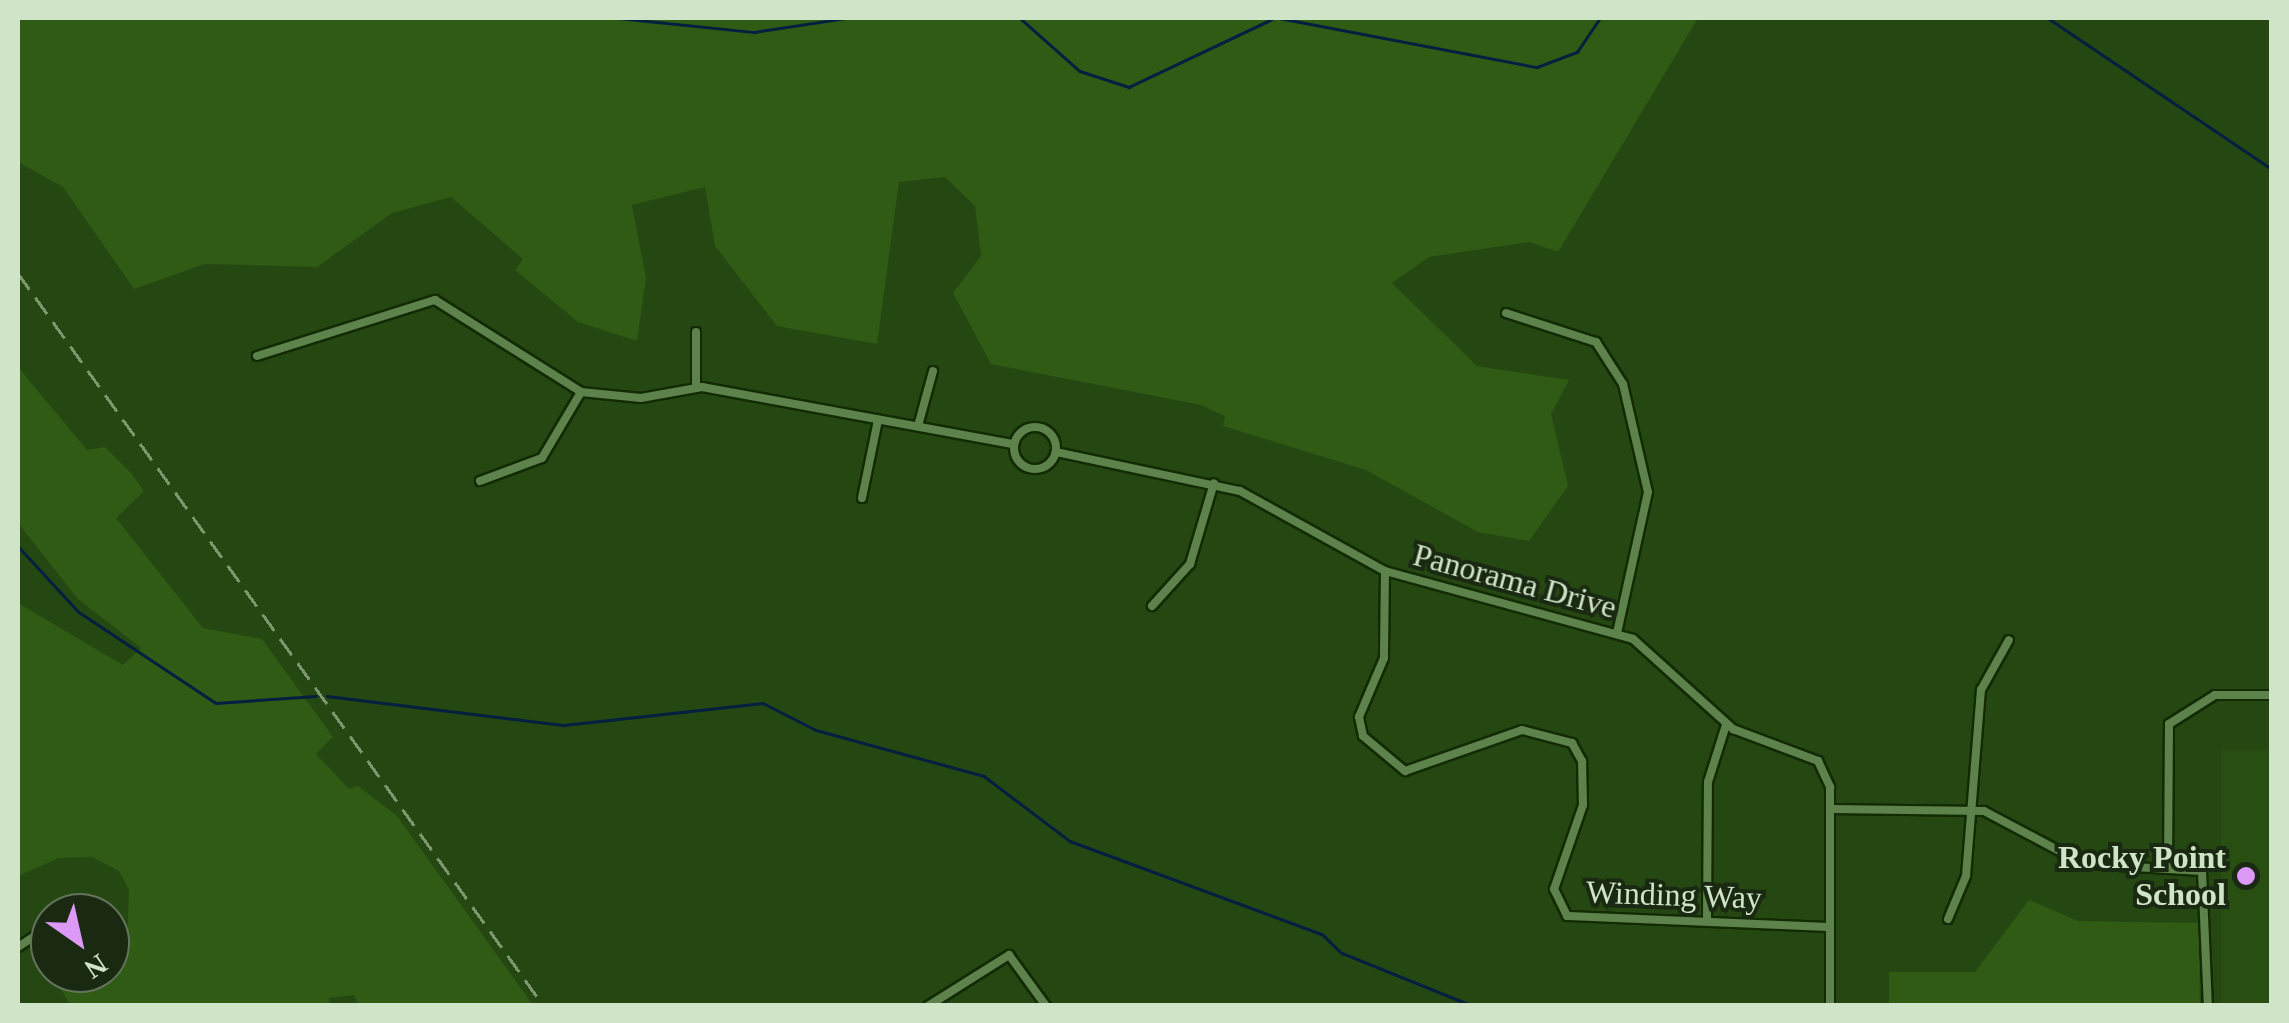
<!DOCTYPE html>
<html>
<head>
<meta charset="utf-8">
<style>
  body { margin:0 }
  #map { position:relative; width:2289px; height:1023px; overflow:hidden; background:#254712; font-family:"Times New Roman",serif }
  div>[style] { position:absolute }
  [style*='--x'] { left:calc(var(--x)*1px); top:calc(var(--y)*1px); width:calc(var(--w)*1px); rotate:calc(var(--a)*1deg) }
  .built>* { inset:0; background:#284f11; transform-origin:0 0 }
  .green>* { inset:0; background:#2f5b15 }
  .stream>* { height:2.5px; margin:-1.25px; padding:0 1.25px; transform-origin:1.25px; border-radius:1.25px; background:#051f40 }
  .roads { filter:drop-shadow(2px 0 #122b03) drop-shadow(-2px 0 #122b03) drop-shadow(0 2px #122b03) drop-shadow(0 -2px #122b03) }
  .minor>* { height:8px; margin:-4px; padding:0 4px; transform-origin:4px; border-radius:4px; background:#5d824c }
  .minor>.ring { margin:-4px; padding:0; box-sizing:content-box; background:none; border:8px solid #5d824c; border-radius:50% }
  .rail>* { height:2.5px; margin-top:-1.25px; transform-origin:0; background:repeating-linear-gradient(90deg,#7c976e 0 20px,transparent 0 30px) }
  .dots>* { width:28px; height:28px; translate:-50% -50%; box-sizing:border-box; border:5px solid #1a2912; border-radius:50% }
  span { translate:-50% -50%; white-space:nowrap; text-align:center; line-height:1.15; -webkit-text-stroke:8px #1a2912; paint-order:stroke }
  .street-label { font-size:32px; color:#d0e5c8 }
  .poi-label { font-size:32px; color:#d0e5c8; font-weight:700 }
  .right { translate:-100% -50%; text-align:right }
  .frame { position:absolute; inset:0; border:20px solid #d0e5c8; pointer-events:none }
  .north { position:absolute; left:30px; top:893px; width:100px; height:100px; box-sizing:border-box; background:#1a2912; border:2px solid #63745b; border-radius:50%; rotate:146deg; font-size:28px; font-weight:700; line-height:40px; text-align:center; color:#d0e5c8 }
  .north::after { content:''; display:block; margin:auto; width:35px; height:45px; background:#dc99f5; clip-path:polygon(50% 0,100% 100%,50% 72%,0 100%) }
</style>
</head>
<body>
<div id="map">
  <div class="built">
    <div style="left:2271px;top:750px;width:255px;height:50px;rotate:90deg"></div>
  </div>
  <div class="green">
    <div style="clip-path:polygon(18px 18px,1698px 18px,1558px 252px,1529px 242px,1429px 257px,1392px 283px,1477px 366px,1569px 380px,1551px 414px,1568px 486px,1529px 541px,1478px 532px,1366px 470px,1223px 426px,1225px 416px,1201px 405px,991px 364px,953px 293px,981px 256px,975px 206px,945px 177px,899px 182px,877px 344px,777px 326px,715px 246px,705px 187px,632px 205px,646px 278px,637px 341px,578px 322px,515px 270px,523px 259px,451px 197px,392px 213px,317px 267px,205px 264px,134px 289px,63px 187px,18px 162px)"></div>
    <div style="clip-path:polygon(18px 367px,87px 450px,105px 447px,131px 473px,144px 491px,116px 518px,203px 628px,262px 639px,333px 737px,316px 754px,349px 789px,358px 786px,397px 816px,533px 1005px,358px 1005px,354px 995px,329px 998px,330px 1006px,70px 1005px,59px 986px,79px 973px,110px 973px,110px 957px,127px 941px,129px 890px,119px 871px,92px 857px,59px 858px,18px 876px,18px 603px,123px 665px,141px 648px,77px 598px,18px 523px)"></div>
    <div style="clip-path:polygon(2029px 900px,2078px 921px,2199px 923px,2200px 1005px,1889px 1005px,1889px 972px,1975px 972px)"></div>
  </div>
  <div class="stream">
    <div style="--x:618;--y:18;--w:137;--a:5.9"></div>
    <div style="--x:754;--y:32;--w:94;--a:-8.6"></div>
    <div style="--x:1020;--y:18;--w:80;--a:41.5"></div>
    <div style="--x:1080;--y:71;--w:52;--a:18.1"></div>
    <div style="--x:1129;--y:87;--w:161;--a:-25.4"></div>
    <div style="--x:1279;--y:18;--w:263;--a:10.8"></div>
    <div style="--x:1537;--y:67;--w:43;--a:-20.6"></div>
    <div style="--x:1577;--y:52;--w:41;--a:-55.9"></div>
    <div style="--x:2048;--y:18;--w:270;--a:34"></div>
    <div style="--x:18;--y:546;--w:90;--a:47.3"></div>
    <div style="--x:79;--y:612;--w:164;--a:33.6"></div>
    <div style="--x:216;--y:703;--w:100;--a:-4"></div>
    <div style="--x:327;--y:696;--w:239;--a:7"></div>
    <div style="--x:564;--y:725;--w:200;--a:-6.3"></div>
    <div style="--x:763;--y:703;--w:59;--a:27"></div>
    <div style="--x:816;--y:730;--w:174;--a:15.3"></div>
    <div style="--x:984;--y:776;--w:108;--a:37.1"></div>
    <div style="--x:1070;--y:841;--w:269;--a:20.3"></div>
    <div style="--x:1322;--y:934;--w:28;--a:44"></div>
    <div style="--x:1342;--y:953;--w:141;--a:22"></div>
  </div>
  <div class="roads">
    <div class="minor">
      <div style="--x:1506;--y:313;--w:95;--a:17.9"></div>
      <div style="--x:1596;--y:342;--w:50;--a:57.3"></div>
      <div style="--x:1623;--y:384;--w:111;--a:77"></div>
      <div style="--x:1648;--y:492;--w:144;--a:102.4"></div>
      <div style="--x:696;--y:332;--w:55;--a:90"></div>
      <div style="--x:257;--y:356;--w:187;--a:-17.5"></div>
      <div style="--x:435;--y:300;--w:173;--a:32.2"></div>
      <div style="--x:581;--y:392;--w:60;--a:5.7"></div>
      <div style="--x:641;--y:398;--w:62;--a:-10.2"></div>
      <div style="--x:702;--y:387;--w:317;--a:10.4"></div>
      <div style="--x:918;--y:426;--w:57;--a:-74.7"></div>
      <div class="ring" style="left:1014px;top:427px;width:34px;height:34px"></div>
      <div style="--x:1056;--y:452;--w:188;--a:12"></div>
      <div style="--x:1240;--y:491;--w:166;--a:28.9"></div>
      <div style="--x:1385;--y:571;--w:257;--a:15.3"></div>
      <div style="--x:1633;--y:639;--w:135;--a:42"></div>
      <div style="--x:1733;--y:729;--w:91;--a:20.6"></div>
      <div style="--x:1818;--y:761;--w:29;--a:65"></div>
      <div style="--x:1830;--y:787;--w:219;--a:90"></div>
      <div style="--x:480;--y:481;--w:66;--a:-20.4"></div>
      <div style="--x:542;--y:458;--w:77;--a:-59.4"></div>
      <div style="--x:862;--y:498;--w:80;--a:-78.4"></div>
      <div style="--x:1385;--y:571;--w:87;--a:90.7"></div>
      <div style="--x:1384;--y:658;--w:64;--a:113"></div>
      <div style="--x:1359;--y:717;--w:19;--a:78"></div>
      <div style="--x:1363;--y:736;--w:55;--a:39.8"></div>
      <div style="--x:1405;--y:771;--w:124;--a:-19.3"></div>
      <div style="--x:1522;--y:730;--w:52;--a:14.6"></div>
      <div style="--x:1572;--y:743;--w:21;--a:61"></div>
      <div style="--x:1582;--y:761;--w:44;--a:88.7"></div>
      <div style="--x:1583;--y:805;--w:89;--a:109"></div>
      <div style="--x:1554;--y:889;--w:30;--a:64"></div>
      <div style="--x:1567;--y:916;--w:263;--a:2.4"></div>
      <div style="--x:1152;--y:606;--w:57;--a:-47.9"></div>
      <div style="--x:1190;--y:564;--w:84;--a:-73.5"></div>
      <div style="--x:1830;--y:809;--w:154;--a:0.7"></div>
      <div style="--x:1984;--y:811;--w:113;--a:27.9"></div>
      <div style="--x:2084;--y:864;--w:118;--a:3.4"></div>
      <div style="--x:2202;--y:871;--w:135;--a:87.5"></div>
      <div style="--x:2168;--y:867;--w:143;--a:-89.6"></div>
      <div style="--x:2169;--y:724;--w:54;--a:-32.2"></div>
      <div style="--x:2215;--y:695;--w:57;--a:0"></div>
      <div style="--x:1707;--y:918;--w:136;--a:-89.6"></div>
      <div style="--x:1708;--y:782;--w:60;--a:-72.5"></div>
      <div style="--x:1948;--y:919;--w:47;--a:-67.3"></div>
      <div style="--x:1966;--y:876;--w:187;--a:-85.4"></div>
      <div style="--x:1981;--y:690;--w:57;--a:-60.8"></div>
      <div style="--x:18;--y:947;--w:38;--a:-33"></div>
      <div style="--x:928;--y:1006;--w:96;--a:-32.2"></div>
      <div style="--x:1009;--y:955;--w:63;--a:54"></div>
    </div>
  </div>
  <div class="rail">
    <div style="--x:18;--y:273;--w:902;--a:54.34"></div>
  </div>
  <div class="dots">
    <div style="left:2246px;top:876px;background:#dc99f5"></div>
  </div>
  <div class="street-label">
    <span style="left:1515px;top:581px;rotate:15deg">Panorama Drive</span>
    <span style="left:1674px;top:895px;rotate:2deg">Winding Way</span>
  </div>
  <div class="poi-label">
    <span class="right" style="left:2226px;top:876px">Rocky Point<br>School</span>
  </div>
  <div class="frame"></div>
  <div class="north">N</div>
</div>
</body>
</html>
